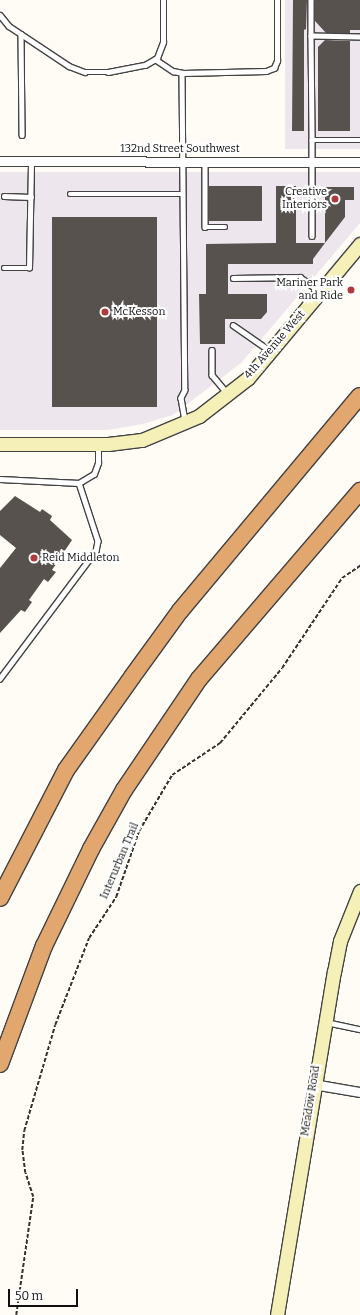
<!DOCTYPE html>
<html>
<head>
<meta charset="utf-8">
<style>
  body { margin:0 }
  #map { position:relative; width:360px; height:1315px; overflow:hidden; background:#fefcf5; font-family:Bitter,serif }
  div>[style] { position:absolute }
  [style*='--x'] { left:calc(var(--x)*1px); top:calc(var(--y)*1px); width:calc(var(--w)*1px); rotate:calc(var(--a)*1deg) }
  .industrial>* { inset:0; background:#ede6ed; transform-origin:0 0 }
  .building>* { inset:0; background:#58524e; transform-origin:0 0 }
  .path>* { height:1.5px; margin-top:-0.75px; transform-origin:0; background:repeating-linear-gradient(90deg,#323232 0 4px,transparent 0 6px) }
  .roads { filter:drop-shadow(1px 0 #434343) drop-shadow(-1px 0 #434343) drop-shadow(0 1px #434343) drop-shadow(0 -1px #434343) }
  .lane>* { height:4.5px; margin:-2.25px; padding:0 2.25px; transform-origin:2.25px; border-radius:2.25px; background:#fff }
  .street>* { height:9px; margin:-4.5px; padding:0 4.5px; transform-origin:4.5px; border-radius:4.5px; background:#fff }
  .secondary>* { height:13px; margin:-6.5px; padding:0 6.5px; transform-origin:6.5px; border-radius:6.5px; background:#f5f0b8 }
  .highway>* { height:16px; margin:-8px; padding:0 8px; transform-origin:8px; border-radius:8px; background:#e2a66f }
  .dots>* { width:11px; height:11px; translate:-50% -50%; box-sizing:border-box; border:2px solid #fff; border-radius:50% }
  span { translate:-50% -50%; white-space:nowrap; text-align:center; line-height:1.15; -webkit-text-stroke:4px #fff; paint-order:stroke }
  .street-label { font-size:11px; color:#101010 }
  .poi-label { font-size:11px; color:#101010 }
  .right { translate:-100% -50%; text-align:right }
  .left { translate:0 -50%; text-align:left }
  .scale { position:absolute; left:8px; top:1289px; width:70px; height:18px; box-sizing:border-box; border:2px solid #101010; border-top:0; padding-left:5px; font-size:12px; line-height:14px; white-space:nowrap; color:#101010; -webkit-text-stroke:3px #fff; paint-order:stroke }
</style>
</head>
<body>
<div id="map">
  <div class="industrial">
    <div style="left:285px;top:0;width:75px;height:149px"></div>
    <div style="clip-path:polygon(0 172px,360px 172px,360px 223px,241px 363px,173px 415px,143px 424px,108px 430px,0 430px)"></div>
  </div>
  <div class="building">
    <div style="clip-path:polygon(293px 0,307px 0,306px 29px,304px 30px,304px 131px,292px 131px)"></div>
    <div style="clip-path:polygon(315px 0,360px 0,360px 30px,350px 30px,350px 33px,326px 33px,315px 21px)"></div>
    <div style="clip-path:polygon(325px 40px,350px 41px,350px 131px,318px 131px,318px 47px)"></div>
    <div style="left:262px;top:186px;width:35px;height:53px;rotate:90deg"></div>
    <div style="clip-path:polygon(276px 186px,296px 186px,296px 243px,325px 243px,313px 259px,313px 264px,228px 264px,228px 294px,267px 294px,267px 312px,261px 319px,225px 319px,225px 344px,200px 344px,199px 294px,206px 294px,206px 244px,276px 243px)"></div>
    <div style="clip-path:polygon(325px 187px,354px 187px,354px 200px,345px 200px,345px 217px,325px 243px)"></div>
    <div style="left:52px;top:217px;width:105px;height:190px"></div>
    <div style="clip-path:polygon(15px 496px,40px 512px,42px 509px,52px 516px,50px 520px,72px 540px,52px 570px,56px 572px,48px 582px,44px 579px,29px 600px,32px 602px,25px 612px,21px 610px,0 633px,0 568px,16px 548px,0 535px,0 511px)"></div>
  </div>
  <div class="path">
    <div style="--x:16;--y:1315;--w:119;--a:-81.8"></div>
    <div style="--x:33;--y:1197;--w:25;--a:-108"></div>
    <div style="--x:25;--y:1173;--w:23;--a:-97"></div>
    <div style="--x:22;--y:1150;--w:19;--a:-84"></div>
    <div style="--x:24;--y:1131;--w:110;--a:-73.7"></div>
    <div style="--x:55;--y:1025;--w:93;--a:-68.7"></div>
    <div style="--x:89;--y:938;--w:49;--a:-56.6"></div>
    <div style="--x:116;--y:897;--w:70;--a:-70.8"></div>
    <div style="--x:139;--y:831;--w:65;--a:-59.5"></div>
    <div style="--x:172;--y:775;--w:58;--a:-33.7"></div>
    <div style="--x:220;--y:743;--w:97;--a:-50.4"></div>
    <div style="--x:282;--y:668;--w:108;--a:-56.3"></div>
    <div style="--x:342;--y:578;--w:22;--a:-34"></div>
  </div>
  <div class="roads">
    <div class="lane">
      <div style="--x:311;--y:0;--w:36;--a:90"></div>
      <div style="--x:0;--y:15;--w:14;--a:51"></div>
      <div style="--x:9;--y:26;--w:72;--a:33.7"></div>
      <div style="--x:69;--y:66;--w:17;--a:21"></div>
      <div style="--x:85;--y:72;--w:23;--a:0"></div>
      <div style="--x:108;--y:72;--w:38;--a:-11"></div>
      <div style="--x:145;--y:65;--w:14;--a:-30"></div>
      <div style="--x:157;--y:58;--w:17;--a:-69"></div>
      <div style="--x:163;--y:42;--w:42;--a:-90"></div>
      <div style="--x:21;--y:34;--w:101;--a:89.4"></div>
      <div style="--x:360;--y:37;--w:49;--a:-178.8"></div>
      <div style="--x:311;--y:36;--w:104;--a:89.4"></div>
      <div style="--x:312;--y:140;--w:48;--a:0"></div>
      <div style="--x:155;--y:59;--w:22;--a:34"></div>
      <div style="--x:173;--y:71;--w:10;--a:11"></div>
      <div style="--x:183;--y:73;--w:83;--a:-1.4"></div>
      <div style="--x:266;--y:71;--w:9;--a:-21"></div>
      <div style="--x:274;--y:68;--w:8;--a:-67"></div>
      <div style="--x:277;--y:61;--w:61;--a:-90"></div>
      <div style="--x:182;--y:73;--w:317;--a:89.5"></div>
      <div style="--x:185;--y:390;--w:9;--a:117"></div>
      <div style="--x:181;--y:398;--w:22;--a:80"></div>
      <div style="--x:312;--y:140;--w:96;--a:90"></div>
      <div style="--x:205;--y:160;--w:67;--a:90"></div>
      <div style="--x:205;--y:227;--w:20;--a:0"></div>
      <div style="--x:70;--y:194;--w:113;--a:0"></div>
      <div style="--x:4;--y:196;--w:27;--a:2"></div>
      <div style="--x:4;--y:268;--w:25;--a:0"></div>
      <div style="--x:29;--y:268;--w:106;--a:-88.9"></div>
      <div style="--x:233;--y:278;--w:67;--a:-0.9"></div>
      <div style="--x:300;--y:277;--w:24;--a:36"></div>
      <div style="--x:233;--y:325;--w:44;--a:34.8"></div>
      <div style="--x:212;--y:350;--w:25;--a:90"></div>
      <div style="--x:212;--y:375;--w:23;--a:50"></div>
      <div style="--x:0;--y:479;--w:79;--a:2.9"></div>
      <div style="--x:79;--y:483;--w:61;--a:71.9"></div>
      <div style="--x:98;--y:541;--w:10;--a:101"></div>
      <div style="--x:96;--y:551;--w:160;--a:126.9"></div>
      <div style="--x:79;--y:483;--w:17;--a:-31"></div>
      <div style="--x:94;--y:474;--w:12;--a:-70"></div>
      <div style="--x:98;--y:463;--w:17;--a:-90"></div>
      <div style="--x:326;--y:1022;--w:35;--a:12"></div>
    </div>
    <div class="street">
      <div style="--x:0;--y:161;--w:360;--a:0.2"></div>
      <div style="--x:313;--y:1084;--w:48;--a:9.7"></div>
    </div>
    <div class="secondary">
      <div style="--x:0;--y:444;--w:108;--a:0"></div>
      <div style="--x:108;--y:444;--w:34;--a:-7"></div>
      <div style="--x:142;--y:440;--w:62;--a:-22.8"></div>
      <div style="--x:199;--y:416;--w:62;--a:-37.8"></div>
      <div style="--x:248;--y:378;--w:175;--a:-50.1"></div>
      <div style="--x:277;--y:1315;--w:348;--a:-80.6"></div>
      <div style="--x:334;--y:972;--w:32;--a:-79"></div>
      <div style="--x:340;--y:941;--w:54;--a:-68.2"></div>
    </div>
    <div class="highway">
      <div style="--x:0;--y:898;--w:144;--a:-62.7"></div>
      <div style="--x:66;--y:770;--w:114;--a:-54.6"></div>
      <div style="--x:132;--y:677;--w:82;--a:-54"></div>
      <div style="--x:180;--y:611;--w:280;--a:-50.1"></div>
      <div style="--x:0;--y:1064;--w:126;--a:-69.6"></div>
      <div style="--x:44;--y:946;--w:108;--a:-64.1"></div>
      <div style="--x:91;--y:849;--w:68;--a:-60.8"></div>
      <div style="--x:124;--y:790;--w:134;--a:-56"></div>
      <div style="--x:199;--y:679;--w:248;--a:-49.4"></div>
    </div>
  </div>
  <div class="dots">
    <div style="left:335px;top:199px;background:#af393c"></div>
    <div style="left:351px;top:290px;background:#af393c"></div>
    <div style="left:105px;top:312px;background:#af393c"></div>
    <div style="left:34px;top:558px;background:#af393c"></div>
  </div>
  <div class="street-label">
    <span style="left:180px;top:149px">132nd Street Southwest</span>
    <span style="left:275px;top:345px;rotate:-49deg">4th Avenue West</span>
    <span style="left:120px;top:861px;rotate:-67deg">Interurban Trail</span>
    <span style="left:311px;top:1101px;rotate:-81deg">Meadow Road</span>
  </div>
  <div class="poi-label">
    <span class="right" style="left:327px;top:199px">Creative<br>Interiors</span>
    <span class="right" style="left:343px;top:290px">Mariner Park<br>and Ride</span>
    <span class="left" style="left:113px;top:312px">McKesson</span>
    <span class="left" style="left:42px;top:558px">Reid Middleton</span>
  </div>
  <div class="scale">50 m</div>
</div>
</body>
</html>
